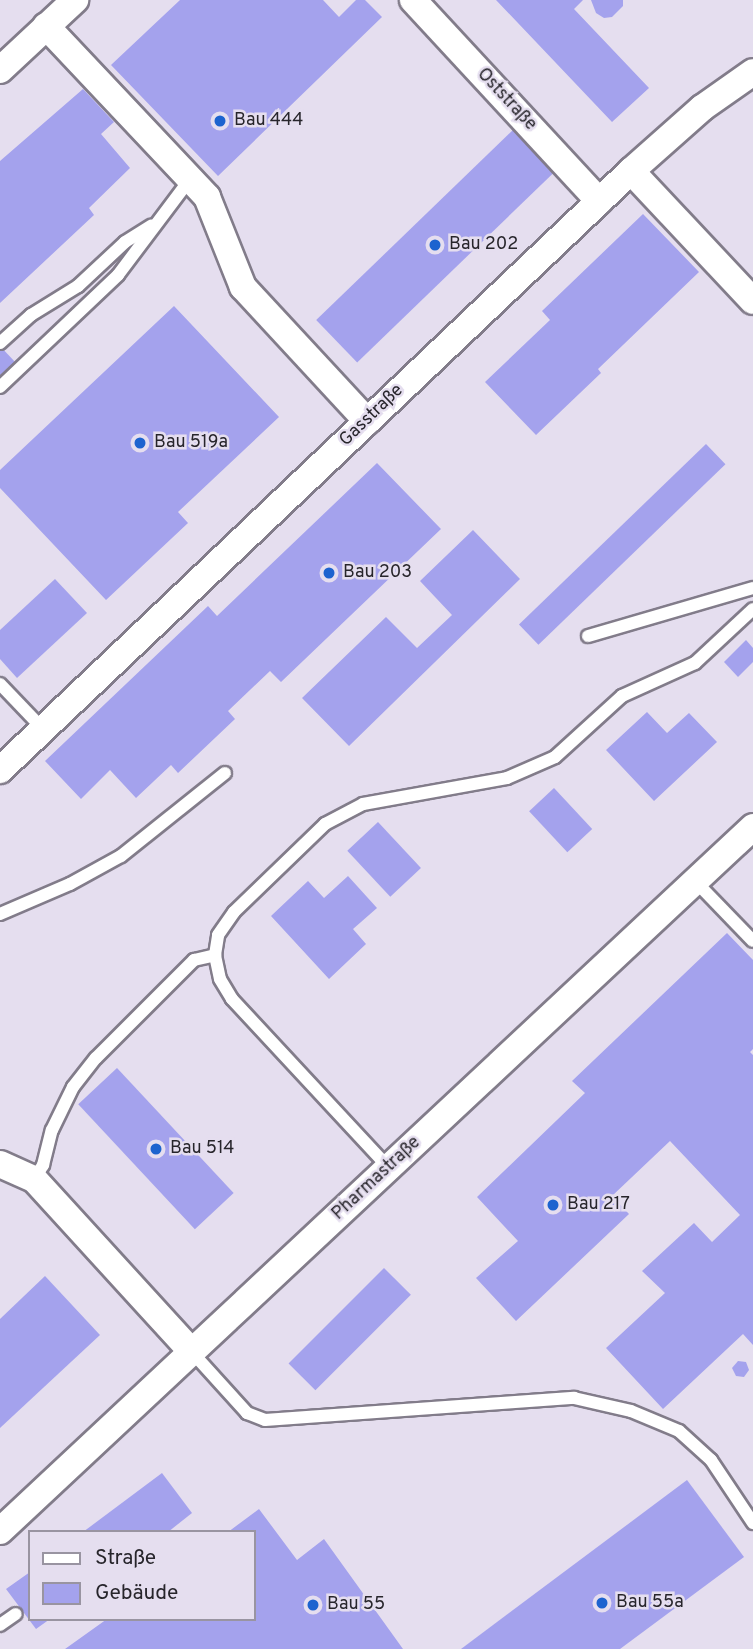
<!DOCTYPE html>
<html>
<head>
<meta charset="utf-8">
<style>
  body { margin:0 }
  #map { position:relative; width:753px; height:1649px; overflow:hidden; background:#e5deef; font-family:Overpass,sans-serif }
  div>[style] { position:absolute }
  [style*='--x'] { left:calc(var(--x)*1px); top:calc(var(--y)*1px); width:calc(var(--w)*1px); rotate:calc(var(--a)*1deg) }
  .building>* { inset:0; background:#a4a2ed; transform-origin:0 0 }
  .roads { filter:drop-shadow(2px 0 #827c8a) drop-shadow(-2px 0 #827c8a) drop-shadow(0 2px #827c8a) drop-shadow(0 -2px #827c8a) }
  .service>* { height:12px; margin:-6px; padding:0 6px; transform-origin:6px; border-radius:6px; background:#fff }
  .minor>* { height:26px; margin:-13px; padding:0 13px; transform-origin:13px; border-radius:13px; background:#fff }
  .dots>* { width:19px; height:19px; translate:-50% -50%; box-sizing:border-box; border:4px solid #e5deef; border-radius:50% }
  span { translate:-50% -50%; white-space:nowrap; text-align:center; line-height:1.15; -webkit-text-stroke:5px #e5deef; paint-order:stroke }
  .street-label { font-size:18px; color:#27252b }
  .poi-label { font-size:18px; color:#27252b }
  .left { translate:0 -50%; text-align:left }
  .legend { position:absolute; left:28px; top:1530px; width:228px; height:91px; box-sizing:border-box; background:#e5deef; border:2px solid #9994a1; margin:0; padding:9px 12px; list-style:none; font-size:21px; color:#27252b }
  .legend li { display:flex; align-items:center; gap:14px; height:35px }
  .legend b { width:35px; border:2px solid #9994a1 }
</style>
</head>
<body>
<div id="map">
  <div class="building">
    <div style="clip-path:polygon(180px 0,323px 0,339px 17px,356px 0,365px 0,382px 17px,218px 176px,111px 65px)"></div>
    <div style="clip-path:polygon(496px 0,583px 0,574px 9px,649px 88px,612px 122px)"></div>
    <div style="clip-path:polygon(591px 0,623px 0,623px 6px,612px 17px,604px 18px,596px 13px)"></div>
    <div style="clip-path:polygon(83px 89px,114px 122px,101px 134px,130px 168px,89px 208px,94px 215px,0 303px,0 161px)"></div>
    <div style="left:514px;top:129px;width:59px;height:275px;rotate:46deg"></div>
    <div style="clip-path:polygon(643px 214px,699px 272px,598px 369px,601px 373px,536px 435px,485px 382px,550px 320px,542px 311px)"></div>
    <div style="clip-path:polygon(174px 306px,279px 417px,178px 512px,188px 523px,106px 600px,0 488px,0 470px)"></div>
    <div style="clip-path:polygon(0 346px,16px 363px,0 377px)"></div>
    <div style="left:706px;top:444px;width:28px;height:260px;rotate:46deg"></div>
    <div style="clip-path:polygon(377px 463px,441px 529px,281px 682px,270px 671px,228px 711px,235px 719px,178px 773px,171px 765px,136px 798px,110px 770px,81px 799px,45px 761px,208px 606px,217px 616px)"></div>
    <div style="clip-path:polygon(473px 530px,520px 579px,349px 746px,302px 698px,386px 617px,417px 648px,452px 615px,420px 581px)"></div>
    <div style="clip-path:polygon(55px 579px,87px 613px,17px 678px,0 659px,0 630px)"></div>
    <div style="clip-path:polygon(746px 640px,753px 648px,753px 662px,738px 677px,724px 662px)"></div>
    <div style="clip-path:polygon(647px 712px,667px 733px,689px 713px,717px 742px,654px 801px,606px 750px)"></div>
    <div style="left:554px;top:788px;width:56px;height:34px;rotate:47deg"></div>
    <div style="left:378px;top:822px;width:63px;height:42px;rotate:47deg"></div>
    <div style="clip-path:polygon(348px 876px,377px 908px,353px 929px,366px 944px,329px 979px,271px 916px,308px 881px,324px 898px)"></div>
    <div style="clip-path:polygon(727px 933px,753px 960px,753px 1049px,750px 1052px,753px 1055px,753px 1345px,743px 1334px,663px 1409px,606px 1348px,665px 1293px,642px 1271px,694px 1223px,712px 1242px,740px 1215px,670px 1141px,612px 1196px,629px 1214px,516px 1321px,476px 1278px,518px 1241px,477px 1197px,585px 1093px,572px 1081px)"></div>
    <div style="left:117px;top:1068px;width:171px;height:53px;rotate:47deg"></div>
    <div style="left:384px;top:1268px;width:38px;height:135px;rotate:45deg"></div>
    <div style="clip-path:polygon(45px 1276px,100px 1335px,0 1428px,0 1319px)"></div>
    <div style="clip-path:polygon(738px 1361px,746px 1362px,749px 1370px,744px 1377px,736px 1376px,732px 1368px)"></div>
    <div style="clip-path:polygon(162px 1473px,192px 1513px,168px 1532px,83px 1532px)"></div>
    <div style="clip-path:polygon(687px 1480px,744px 1557px,620px 1649px,461px 1649px)"></div>
    <div style="clip-path:polygon(259px 1509px,297px 1560px,324px 1539px,403px 1649px,65px 1649px,107px 1619px,254px 1619px,254px 1532px,228px 1532px)"></div>
    <div style="clip-path:polygon(30px 1572px,30px 1619px,50px 1619px,36px 1629px,6px 1589px)"></div>
  </div>
  <div class="roads">
    <div class="service">
      <div style="--x:0;--y:343;--w:42;--a:-42.1"></div>
      <div style="--x:31;--y:315;--w:55;--a:-31.7"></div>
      <div style="--x:78;--y:286;--w:64;--a:-43.1"></div>
      <div style="--x:125;--y:242;--w:31;--a:-32"></div>
      <div style="--x:0;--y:387;--w:163;--a:-43.5"></div>
      <div style="--x:118;--y:275;--w:120;--a:-53.1"></div>
      <div style="--x:588;--y:636;--w:172;--a:-16.2"></div>
      <div style="--x:0;--y:684;--w:62;--a:46.3"></div>
      <div style="--x:695;--y:881;--w:83;--a:46"></div>
      <div style="--x:0;--y:914;--w:76;--a:-23.2"></div>
      <div style="--x:70;--y:884;--w:58;--a:-28.8"></div>
      <div style="--x:121;--y:856;--w:133;--a:-38.6"></div>
      <div style="--x:389;--y:1168;--w:231;--a:-132.9"></div>
      <div style="--x:232;--y:999;--w:23;--a:-121"></div>
      <div style="--x:220;--y:979;--w:25;--a:-102"></div>
      <div style="--x:215;--y:955;--w:20;--a:-81"></div>
      <div style="--x:218;--y:935;--w:28;--a:-55"></div>
      <div style="--x:234;--y:912;--w:127;--a:-44"></div>
      <div style="--x:325;--y:824;--w:43;--a:-27.8"></div>
      <div style="--x:363;--y:804;--w:146;--a:-10.2"></div>
      <div style="--x:507;--y:778;--w:52;--a:-23.6"></div>
      <div style="--x:555;--y:757;--w:91;--a:-42.3"></div>
      <div style="--x:622;--y:696;--w:80;--a:-24.3"></div>
      <div style="--x:695;--y:663;--w:79;--a:-43"></div>
      <div style="--x:34;--y:1179;--w:17;--a:-57"></div>
      <div style="--x:43;--y:1165;--w:36;--a:-76"></div>
      <div style="--x:52;--y:1130;--w:48;--a:-64"></div>
      <div style="--x:73;--y:1087;--w:37;--a:-52"></div>
      <div style="--x:96;--y:1058;--w:139;--a:-45"></div>
      <div style="--x:194;--y:960;--w:22;--a:-13"></div>
      <div style="--x:191;--y:1351;--w:84;--a:47.9"></div>
      <div style="--x:247;--y:1413;--w:19;--a:21"></div>
      <div style="--x:265;--y:1420;--w:310;--a:-4.1"></div>
      <div style="--x:574;--y:1398;--w:58;--a:12.8"></div>
      <div style="--x:631;--y:1411;--w:52;--a:22.6"></div>
      <div style="--x:679;--y:1431;--w:43;--a:42.2"></div>
      <div style="--x:711;--y:1460;--w:76;--a:56.3"></div>
      <div style="--x:0;--y:1625;--w:19;--a:-35"></div>
    </div>
    <div class="minor">
      <div style="--x:413;--y:0;--w:274;--a:47.2"></div>
      <div style="--x:46;--y:26;--w:235;--a:46.7"></div>
      <div style="--x:207;--y:197;--w:97;--a:68.2"></div>
      <div style="--x:243;--y:287;--w:183;--a:47.2"></div>
      <div style="--x:0;--y:70;--w:103;--a:-43"></div>
      <div style="--x:631;--y:171;--w:178;--a:46.8"></div>
      <div style="--x:0;--y:770;--w:870;--a:-43.51"></div>
      <div style="--x:631;--y:171;--w:95;--a:-41.6"></div>
      <div style="--x:702;--y:108;--w:62;--a:-35.2"></div>
      <div style="--x:0;--y:1164;--w:37;--a:24"></div>
      <div style="--x:34;--y:1179;--w:233;--a:47.6"></div>
      <div style="--x:0;--y:1531;--w:1031;--a:-43.07"></div>
    </div>
  </div>
  <div class="dots">
    <div style="left:220px;top:121px;background:#1d63cf"></div>
    <div style="left:435px;top:245px;background:#1d63cf"></div>
    <div style="left:140px;top:443px;background:#1d63cf"></div>
    <div style="left:329px;top:573px;background:#1d63cf"></div>
    <div style="left:156px;top:1149px;background:#1d63cf"></div>
    <div style="left:553px;top:1205px;background:#1d63cf"></div>
    <div style="left:602px;top:1603px;background:#1d63cf"></div>
    <div style="left:313px;top:1605px;background:#1d63cf"></div>
  </div>
  <div class="street-label">
    <span style="left:506px;top:100px;rotate:47deg">Oststraße</span>
    <span style="left:372px;top:416px;rotate:-44deg">Gasstraße</span>
    <span style="left:377px;top:1179px;rotate:-43deg">Pharmastraße</span>
  </div>
  <div class="poi-label">
    <span class="left" style="left:234px;top:121px">Bau 444</span>
    <span class="left" style="left:449px;top:245px">Bau 202</span>
    <span class="left" style="left:154px;top:443px">Bau 519a</span>
    <span class="left" style="left:343px;top:573px">Bau 203</span>
    <span class="left" style="left:170px;top:1149px">Bau 514</span>
    <span class="left" style="left:567px;top:1205px">Bau 217</span>
    <span class="left" style="left:616px;top:1603px">Bau 55a</span>
    <span class="left" style="left:327px;top:1605px">Bau 55</span>
  </div>
  <ul class="legend">
  <li><b style="height:9px;background:#fff"></b>Straße</li>
  <li><b style="height:19px;background:#a4a2ed"></b>Gebäude</li>
  </ul>
</div>
</body>
</html>
